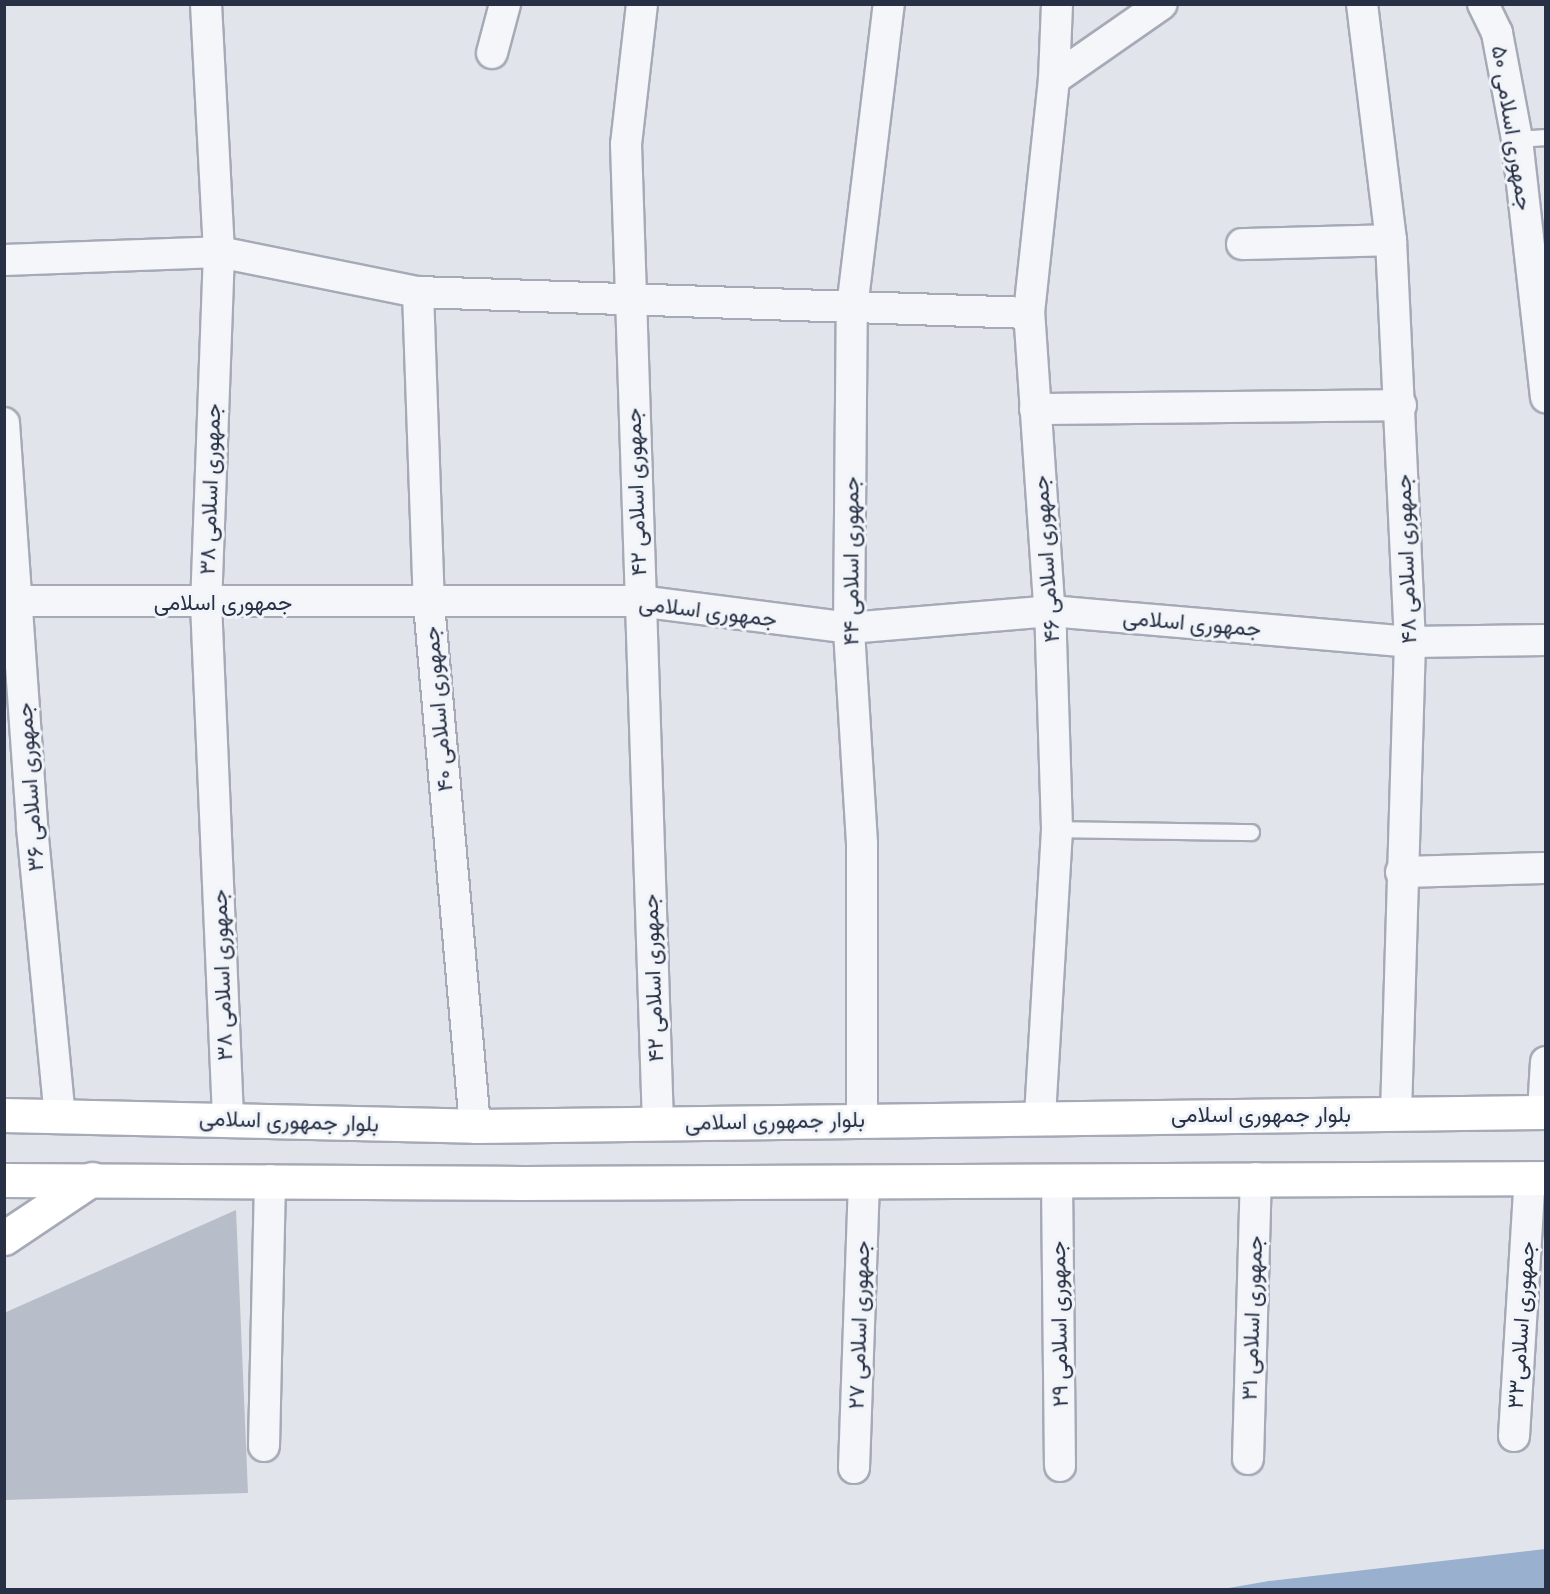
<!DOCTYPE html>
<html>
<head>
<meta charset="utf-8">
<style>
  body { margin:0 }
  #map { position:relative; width:1550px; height:1594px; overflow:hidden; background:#e1e4eb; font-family:Figtree,Vazirmatn,sans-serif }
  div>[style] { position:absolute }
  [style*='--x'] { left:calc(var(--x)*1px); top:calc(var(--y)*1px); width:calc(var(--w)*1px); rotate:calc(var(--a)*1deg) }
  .water>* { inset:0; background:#99b0cf }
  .building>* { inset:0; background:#b8bdca }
  .roads { filter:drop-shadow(2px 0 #a5aab6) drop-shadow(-2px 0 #a5aab6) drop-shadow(0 2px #a5aab6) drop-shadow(0 -2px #a5aab6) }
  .lane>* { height:15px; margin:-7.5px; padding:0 7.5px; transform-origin:7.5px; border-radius:7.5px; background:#f4f6f9 }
  .street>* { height:30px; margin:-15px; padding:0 15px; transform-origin:15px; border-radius:15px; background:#f4f6f9 }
  .secondary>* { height:33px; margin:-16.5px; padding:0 16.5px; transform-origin:16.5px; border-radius:16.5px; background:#fff }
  span { translate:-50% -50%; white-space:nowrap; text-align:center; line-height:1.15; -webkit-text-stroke:6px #f1f4f8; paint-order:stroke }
  .street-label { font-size:22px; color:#273045 }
  .frame { position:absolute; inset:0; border:6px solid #273045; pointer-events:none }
</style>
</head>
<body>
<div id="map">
  <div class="water">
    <div style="clip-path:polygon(1545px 1549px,1545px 1589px,1223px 1589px,1269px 1581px)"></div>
  </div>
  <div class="building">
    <div style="clip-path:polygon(236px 1210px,248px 1493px,4px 1500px,4px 1313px)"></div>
  </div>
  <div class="roads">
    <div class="lane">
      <div style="--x:1517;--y:139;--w:29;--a:-4"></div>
      <div style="--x:1057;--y:829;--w:194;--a:0.9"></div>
    </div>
    <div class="street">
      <div style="--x:206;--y:4;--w:248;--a:87"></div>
      <div style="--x:219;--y:252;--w:351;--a:92.1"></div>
      <div style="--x:206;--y:603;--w:515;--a:87.55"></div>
      <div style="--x:642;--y:4;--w:141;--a:96.5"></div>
      <div style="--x:626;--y:144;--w:981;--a:88.13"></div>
      <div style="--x:1362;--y:4;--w:238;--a:83"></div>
      <div style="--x:1391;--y:240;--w:402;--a:87.3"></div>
      <div style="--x:1410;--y:642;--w:473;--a:91.7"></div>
      <div style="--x:1483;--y:4;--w:32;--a:64"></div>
      <div style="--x:1497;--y:33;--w:108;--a:79.3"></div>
      <div style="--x:1517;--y:139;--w:260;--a:83.6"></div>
      <div style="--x:492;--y:53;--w:51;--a:-75.1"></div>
      <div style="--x:1054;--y:79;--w:131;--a:-34.8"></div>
      <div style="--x:1242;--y:244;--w:149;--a:-1.5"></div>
      <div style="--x:4;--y:260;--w:215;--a:-2.1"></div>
      <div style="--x:219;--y:252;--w:203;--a:11.4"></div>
      <div style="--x:418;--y:292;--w:611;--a:1.97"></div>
      <div style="--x:418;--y:292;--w:312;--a:88"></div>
      <div style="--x:429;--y:604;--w:524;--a:84.96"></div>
      <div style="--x:1035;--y:409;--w:366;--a:-0.6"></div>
      <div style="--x:4;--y:423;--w:405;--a:86"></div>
      <div style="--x:32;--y:827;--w:290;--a:84.5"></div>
      <div style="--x:4;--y:601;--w:635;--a:0"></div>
      <div style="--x:639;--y:601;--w:212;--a:7.3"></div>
      <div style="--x:849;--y:628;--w:202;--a:-4.8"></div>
      <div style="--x:1050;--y:611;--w:361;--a:4.9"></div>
      <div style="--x:1410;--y:642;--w:136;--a:-0.8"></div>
      <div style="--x:1401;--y:872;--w:145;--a:-1.6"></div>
      <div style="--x:1543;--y:1112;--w:50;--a:-86.6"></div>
      <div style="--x:1040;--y:1116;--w:288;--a:-86.6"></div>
      <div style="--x:1057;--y:829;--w:196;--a:-91.8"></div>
      <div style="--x:1051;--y:633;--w:321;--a:-93.9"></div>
      <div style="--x:1029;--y:313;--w:235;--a:-83.9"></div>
      <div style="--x:1054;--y:79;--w:75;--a:-87.7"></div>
      <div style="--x:862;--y:1119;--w:276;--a:-90"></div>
      <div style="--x:862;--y:843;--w:215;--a:-93.5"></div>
      <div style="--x:849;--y:628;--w:320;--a:-89.5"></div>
      <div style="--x:852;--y:308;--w:306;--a:-83.1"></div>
      <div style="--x:1057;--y:1181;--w:285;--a:89.4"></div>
      <div style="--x:1514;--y:1436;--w:258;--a:-86.5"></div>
      <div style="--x:264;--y:1446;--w:266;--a:-88.7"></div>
      <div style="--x:1248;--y:1459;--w:281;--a:-88.4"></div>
      <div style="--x:854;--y:1468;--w:287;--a:-88"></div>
    </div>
    <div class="secondary">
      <div style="--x:4;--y:1115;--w:471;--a:1.3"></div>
      <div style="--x:475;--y:1126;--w:1071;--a:-0.75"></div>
      <div style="--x:4;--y:1180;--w:519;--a:0.33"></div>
      <div style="--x:523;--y:1183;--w:1023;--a:-0.28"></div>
      <div style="--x:4;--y:1238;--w:106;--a:-33.8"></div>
    </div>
  </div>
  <div class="street-label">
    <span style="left:1512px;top:128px;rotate:81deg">جمهوری اسلامی ۵۰</span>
    <span style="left:210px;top:489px;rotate:-88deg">جمهوری اسلامی ۳۸</span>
    <span style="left:636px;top:492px;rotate:-92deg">جمهوری اسلامی ۴۲</span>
    <span style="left:1046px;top:559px;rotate:-94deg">جمهوری اسلامی ۴۶</span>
    <span style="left:1406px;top:559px;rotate:-92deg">جمهوری اسلامی ۴۸</span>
    <span style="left:851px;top:561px;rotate:-90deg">جمهوری اسلامی ۴۴</span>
    <span style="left:223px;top:603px">جمهوری اسلامی</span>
    <span style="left:708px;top:611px;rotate:7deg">جمهوری اسلامی</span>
    <span style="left:1192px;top:623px;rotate:5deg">جمهوری اسلامی</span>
    <span style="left:438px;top:709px;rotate:-95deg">جمهوری اسلامی ۴۰</span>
    <span style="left:30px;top:787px;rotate:-94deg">جمهوری اسلامی ۳۶</span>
    <span style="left:222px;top:975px;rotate:-92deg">جمهوری اسلامی ۳۸</span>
    <span style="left:653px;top:978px;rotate:-92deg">جمهوری اسلامی ۴۲</span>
    <span style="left:1261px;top:1115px">بلوار جمهوری اسلامی</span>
    <span style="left:289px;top:1121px;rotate:2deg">بلوار جمهوری اسلامی</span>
    <span style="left:775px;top:1121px;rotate:-1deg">بلوار جمهوری اسلامی</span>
    <span style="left:1252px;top:1318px;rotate:-88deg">جمهوری اسلامی ۳۱</span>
    <span style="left:1059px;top:1324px;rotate:-91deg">جمهوری اسلامی ۲۹</span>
    <span style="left:859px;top:1325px;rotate:-88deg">جمهوری اسلامی ۲۷</span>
    <span style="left:1521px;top:1325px;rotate:-86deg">جمهوری اسلامی۳۳</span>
  </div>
  <div class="frame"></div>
</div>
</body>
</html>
